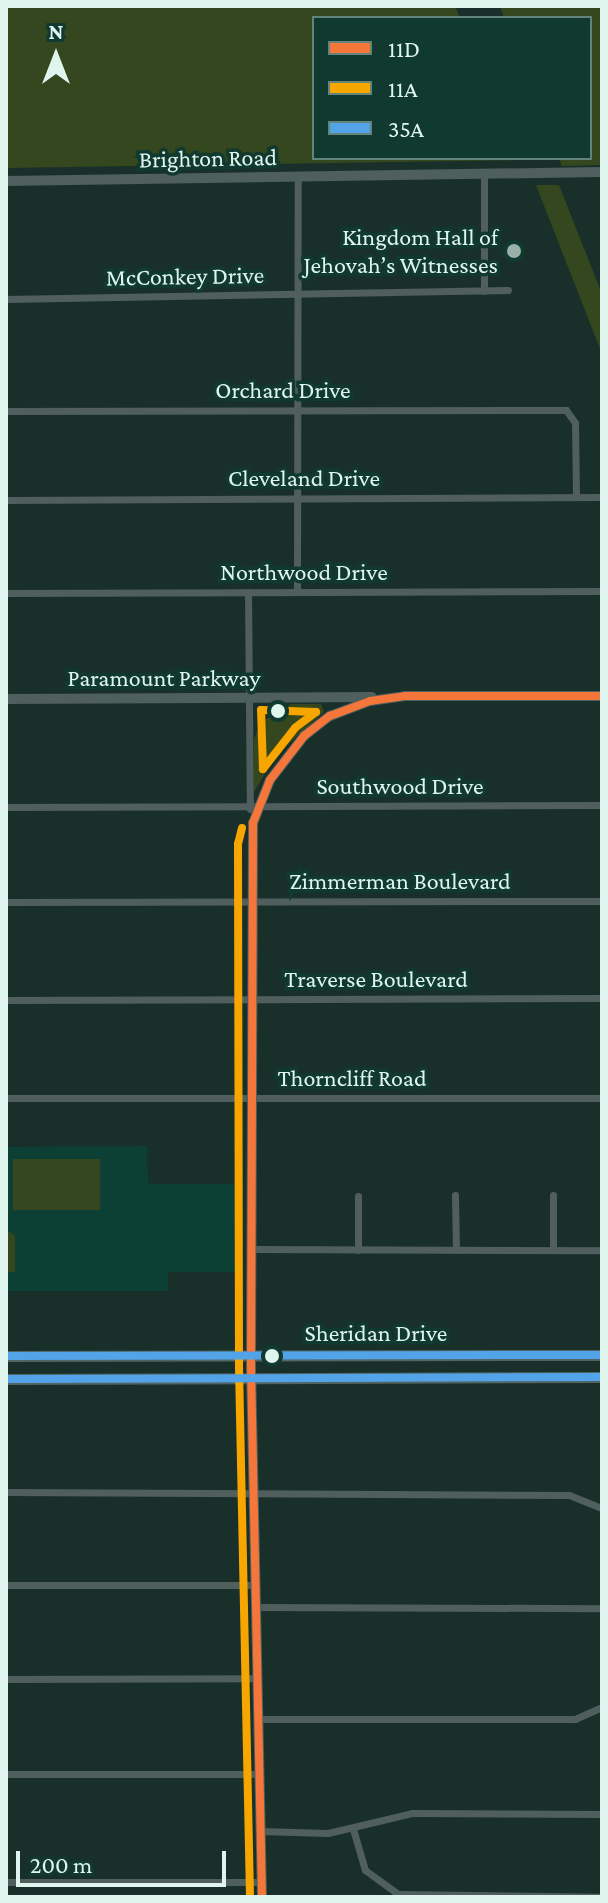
<!DOCTYPE html>
<html>
<head>
<meta charset="utf-8">
<style>
  body { margin:0 }
  #map { position:relative; width:608px; height:1903px; overflow:hidden; background:#19302a; font-family:"Crimson Pro",serif }
  div>[style] { position:absolute }
  [style*='--x'] { left:calc(var(--x)*1px); top:calc(var(--y)*1px); width:calc(var(--w)*1px); rotate:calc(var(--a)*1deg) }
  .built>* { inset:0; background:#0d4034 }
  .green>* { inset:0; background:#34471f; transform-origin:0 0 }
  .street>* { height:7px; margin:-3.5px; padding:0 3.5px; transform-origin:3.5px; border-radius:3.5px; background:#505f5e }
  .secondary>* { height:10px; margin:-5px; padding:0 5px; transform-origin:5px; border-radius:5px; background:#4e5f5e }
  .primary>* { height:11px; margin:-5.5px; padding:0 5.5px; transform-origin:5.5px; border-radius:5.5px; background:#506564 }
  .bus-1>* { height:8px; margin:-4px; padding:0 4px; transform-origin:4px; border-radius:4px; background:#f5763a }
  .bus-2>* { height:8px; margin:-4px; padding:0 4px; transform-origin:4px; border-radius:4px; background:#f7a600 }
  .bus-3>* { height:8px; margin:-4px; padding:0 4px; transform-origin:4px; border-radius:4px; background:#53a3e8 }
  .dots>* { width:22px; height:22px; translate:-50% -50%; box-sizing:border-box; border:4px solid #10392f; border-radius:50% }
  span { translate:-50% -50%; white-space:nowrap; text-align:center; line-height:1.15; -webkit-text-stroke:7px #10392f; paint-order:stroke }
  .street-label { font-size:24px; color:#e0f5ee }
  .poi-label { font-size:24px; color:#e0f5ee }
  .right { translate:-100% -50%; text-align:right }
  .frame { position:absolute; inset:0; border:8px solid #e0f5ee; pointer-events:none }
  .legend { position:absolute; left:312px; top:16px; width:280px; height:144px; box-sizing:border-box; background:#10392f; border:2px solid #63847b; margin:0; padding:10px 14px; list-style:none; font-size:24px; color:#e0f5ee }
  .legend li { display:flex; align-items:center; gap:16px; height:40px }
  .legend b { width:40px; border:2px solid #63847b }
  .north { position:absolute; left:16px; top:16px; width:80px; height:80px; -webkit-text-stroke:6px #10392f; paint-order:stroke; rotate:0deg; font-size:22px; font-weight:700; line-height:32px; text-align:center; color:#e0f5ee }
  .north::after { content:''; display:block; margin:auto; width:28px; height:36px; background:#e0f5ee; clip-path:polygon(50% 0,100% 100%,50% 72%,0 100%) }
  .scale { position:absolute; left:16px; top:1851px; width:210px; height:36px; box-sizing:border-box; border:4px solid #e0f5ee; border-top:0; padding-left:10px; font-size:24px; line-height:28px; white-space:nowrap; color:#e0f5ee; -webkit-text-stroke:6px #10392f; paint-order:stroke }
</style>
</head>
<body>
<div id="map">
  <div class="built">
    <div style="clip-path:polygon(147px 1146px,148px 1184px,237px 1184px,237px 1272px,168px 1272px,168px 1291px,6px 1291px,6px 1147px)"></div>
  </div>
  <div class="green">
    <div style="clip-path:polygon(6px 6px,455px 6px,460px 18px,314px 18px,314px 158px,518px 160px,6px 168px)"></div>
    <div style="clip-path:polygon(500px 6px,602px 6px,602px 165px,562px 166px,559px 158px,590px 158px,590px 18px,504px 18px)"></div>
    <div style="clip-path:polygon(536px 185px,559px 185px,602px 294px,602px 354px)"></div>
    <div style="clip-path:polygon(291px 704px,321px 704px,324px 712px,277px 754px,254px 792px,254px 739px,261px 722px)"></div>
    <div style="left:13px;top:1159px;width:87px;height:51px"></div>
    <div style="clip-path:polygon(6px 1229px,15px 1236px,15px 1272px,6px 1272px)"></div>
  </div>
  <div class="street">
    <div style="--x:484;--y:173;--w:118;--a:90"></div>
    <div style="--x:6;--y:299;--w:502;--a:-1.03"></div>
    <div style="--x:6;--y:411;--w:560;--a:-0.1"></div>
    <div style="--x:566;--y:410;--w:16;--a:55"></div>
    <div style="--x:575;--y:423;--w:74;--a:89.2"></div>
    <div style="--x:6;--y:500;--w:596;--a:-0.29"></div>
    <div style="--x:248;--y:592;--w:217;--a:89.5"></div>
    <div style="--x:297;--y:592;--w:416;--a:-89.9"></div>
    <div style="--x:6;--y:593;--w:596;--a:-0.19"></div>
    <div style="--x:6;--y:807;--w:596;--a:-0.19"></div>
    <div style="--x:6;--y:902;--w:596;--a:-0.1"></div>
    <div style="--x:6;--y:1000;--w:596;--a:-0.19"></div>
    <div style="--x:6;--y:1098;--w:596;--a:0"></div>
    <div style="--x:455;--y:1195;--w:55;--a:89"></div>
    <div style="--x:553;--y:1195;--w:55;--a:90"></div>
    <div style="--x:251;--y:1249;--w:351;--a:0.2"></div>
    <div style="--x:358;--y:1250;--w:54;--a:-90"></div>
    <div style="--x:6;--y:1492;--w:563;--a:0.31"></div>
    <div style="--x:569;--y:1495;--w:35;--a:22"></div>
    <div style="--x:6;--y:1585;--w:250;--a:0"></div>
    <div style="--x:257;--y:1607;--w:345;--a:0.2"></div>
    <div style="--x:6;--y:1679;--w:252;--a:-0.2"></div>
    <div style="--x:259;--y:1719;--w:316;--a:0"></div>
    <div style="--x:575;--y:1719;--w:30;--a:-24"></div>
    <div style="--x:6;--y:1774;--w:254;--a:0"></div>
    <div style="--x:353;--y:1829;--w:43;--a:73.7"></div>
    <div style="--x:365;--y:1870;--w:41;--a:36"></div>
    <div style="--x:398;--y:1894;--w:204;--a:0.8"></div>
    <div style="--x:261;--y:1831;--w:67;--a:1.7"></div>
    <div style="--x:328;--y:1833;--w:86;--a:-13.4"></div>
    <div style="--x:412;--y:1813;--w:190;--a:0.3"></div>
    <div style="--x:6;--y:1882;--w:256;--a:0"></div>
  </div>
  <div class="secondary">
    <div style="--x:6;--y:181;--w:596;--a:-0.87"></div>
    <div style="--x:6;--y:699;--w:366;--a:-0.3"></div>
    <div style="--x:262;--y:1897;--w:530;--a:-91.19"></div>
    <div style="--x:251;--y:1367;--w:544;--a:-89.79"></div>
    <div style="--x:253;--y:823;--w:46;--a:-68.4"></div>
    <div style="--x:270;--y:780;--w:56;--a:-52.3"></div>
    <div style="--x:304;--y:736;--w:33;--a:-38"></div>
    <div style="--x:330;--y:716;--w:43;--a:-20.6"></div>
    <div style="--x:370;--y:701;--w:35;--a:-8"></div>
    <div style="--x:405;--y:696;--w:197;--a:0"></div>
  </div>
  <div class="primary">
    <div style="--x:6;--y:1356;--w:596;--a:-0.1"></div>
    <div style="--x:6;--y:1379;--w:596;--a:-0.19"></div>
  </div>
  <div class="bus-1">
    <div style="--x:262;--y:1897;--w:530;--a:-91.19"></div>
    <div style="--x:251;--y:1367;--w:544;--a:-89.79"></div>
    <div style="--x:253;--y:823;--w:46;--a:-68.4"></div>
    <div style="--x:270;--y:780;--w:56;--a:-52.3"></div>
    <div style="--x:304;--y:736;--w:33;--a:-38"></div>
    <div style="--x:330;--y:716;--w:43;--a:-20.6"></div>
    <div style="--x:370;--y:701;--w:35;--a:-8"></div>
    <div style="--x:405;--y:696;--w:197;--a:0"></div>
  </div>
  <div class="bus-2">
    <div style="--x:261;--y:710;--w:55;--a:2.1"></div>
    <div style="--x:316;--y:712;--w:26;--a:143"></div>
    <div style="--x:295;--y:728;--w:52;--a:128"></div>
    <div style="--x:263;--y:769;--w:59;--a:-91.9"></div>
    <div style="--x:242;--y:828;--w:16;--a:104"></div>
    <div style="--x:238;--y:844;--w:523;--a:89.89"></div>
    <div style="--x:239;--y:1367;--w:530;--a:88.81"></div>
  </div>
  <div class="bus-3">
    <div style="--x:6;--y:1356;--w:596;--a:-0.1"></div>
    <div style="--x:6;--y:1379;--w:596;--a:-0.19"></div>
  </div>
  <div class="dots">
    <div style="left:514px;top:251px;background:#9ab0a9"></div>
    <div style="left:278px;top:711px;background:#e0f5ee"></div>
    <div style="left:272px;top:1356px;background:#e0f5ee"></div>
  </div>
  <div class="street-label">
    <span style="left:208px;top:158px;rotate:-1deg">Brighton Road</span>
    <span style="left:185px;top:276px;rotate:-1deg">McConkey Drive</span>
    <span style="left:283px;top:390px">Orchard Drive</span>
    <span style="left:304px;top:478px">Cleveland Drive</span>
    <span style="left:304px;top:572px">Northwood Drive</span>
    <span style="left:164px;top:678px">Paramount Parkway</span>
    <span style="left:400px;top:786px">Southwood Drive</span>
    <span style="left:400px;top:881px">Zimmerman Boulevard</span>
    <span style="left:376px;top:979px">Traverse Boulevard</span>
    <span style="left:352px;top:1078px">Thorncliff Road</span>
    <span style="left:376px;top:1333px">Sheridan Drive</span>
  </div>
  <div class="poi-label">
    <span class="right" style="left:498px;top:251px">Kingdom Hall of<br>Jehovah’s Witnesses</span>
  </div>
  <div class="frame"></div>
  <ul class="legend">
  <li><b style="height:10px;background:#f5763a"></b>11D</li>
  <li><b style="height:10px;background:#f7a600"></b>11A</li>
  <li><b style="height:10px;background:#53a3e8"></b>35A</li>
  </ul>
  <div class="north">N</div>
  <div class="scale">200 m</div>
</div>
</body>
</html>
